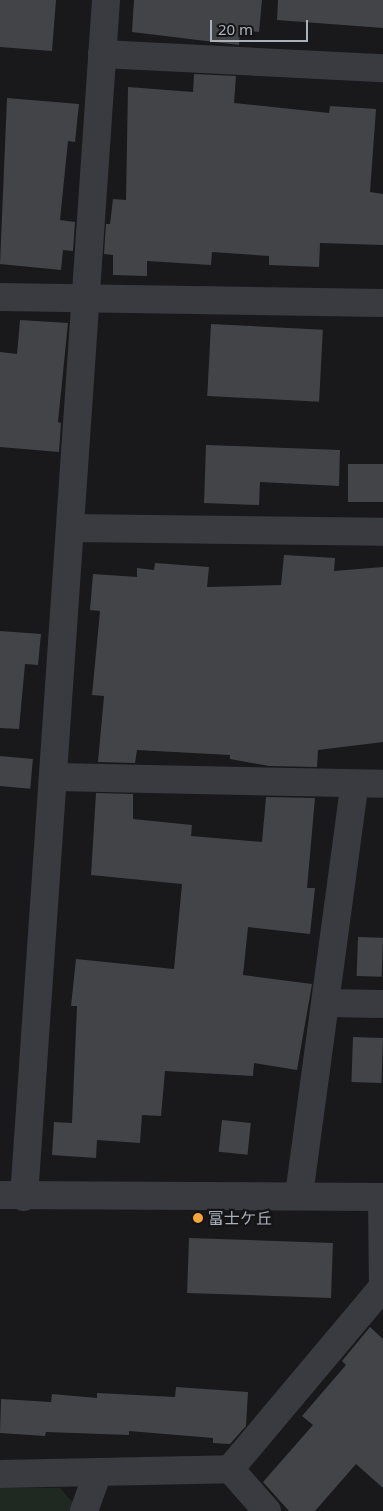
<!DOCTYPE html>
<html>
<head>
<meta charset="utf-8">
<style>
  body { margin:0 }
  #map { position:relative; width:383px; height:1511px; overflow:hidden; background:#19191b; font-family:"Noto Sans","Noto Sans JP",sans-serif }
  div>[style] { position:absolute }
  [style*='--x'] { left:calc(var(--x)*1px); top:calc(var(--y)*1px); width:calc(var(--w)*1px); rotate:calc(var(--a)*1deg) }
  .green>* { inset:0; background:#202921 }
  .building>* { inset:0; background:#434448; transform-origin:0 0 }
  .minor>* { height:28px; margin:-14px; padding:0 14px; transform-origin:14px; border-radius:14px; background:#3a3b40 }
  .dots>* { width:14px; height:14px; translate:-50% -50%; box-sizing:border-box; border:2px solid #141416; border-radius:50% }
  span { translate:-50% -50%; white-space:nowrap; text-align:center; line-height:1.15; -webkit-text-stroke:4.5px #141416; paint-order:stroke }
  .poi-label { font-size:16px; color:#abb1bb }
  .left { translate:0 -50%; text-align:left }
  .scale { position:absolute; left:210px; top:20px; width:98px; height:22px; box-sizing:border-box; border:2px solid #abb1bb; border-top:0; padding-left:6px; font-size:15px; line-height:18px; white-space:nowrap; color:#abb1bb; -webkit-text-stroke:4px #141416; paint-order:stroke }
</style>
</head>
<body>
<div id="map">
  <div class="green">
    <div style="clip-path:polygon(0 1488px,60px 1488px,75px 1505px,73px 1511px,0 1511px)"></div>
  </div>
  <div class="building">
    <div style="clip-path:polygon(0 0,56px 0,52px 51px,0 47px)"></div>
    <div style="clip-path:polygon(134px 0,262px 0,259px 32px,240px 30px,239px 45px,132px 32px)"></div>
    <div style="clip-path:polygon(278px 0,383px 0,383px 28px,277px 20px)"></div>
    <div style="clip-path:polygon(194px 74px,236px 76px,234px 103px,329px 113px,330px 106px,376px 109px,370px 192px,383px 194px,383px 245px,320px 243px,319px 267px,269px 265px,269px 256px,212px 252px,211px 265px,147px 261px,147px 276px,113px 275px,113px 255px,104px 254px,106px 224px,110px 224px,113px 199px,126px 200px,128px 87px,193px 92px)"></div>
    <div style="clip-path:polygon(7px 98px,79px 104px,75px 142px,68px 141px,60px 220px,75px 222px,73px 251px,63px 250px,61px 270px,0 264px)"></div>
    <div style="clip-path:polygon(20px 320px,68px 323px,58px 422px,61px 423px,59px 452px,0 447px,0 352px,17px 354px)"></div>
    <div style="left:211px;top:324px;width:112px;height:72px;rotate:3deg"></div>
    <div style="clip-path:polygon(206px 445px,340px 450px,339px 486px,260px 482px,259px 505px,204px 503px)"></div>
    <div style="left:348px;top:464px;width:35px;height:38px"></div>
    <div style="clip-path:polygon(284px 555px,335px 558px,334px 571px,383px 567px,383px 742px,318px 750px,317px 767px,269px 766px,230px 759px,230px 755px,137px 750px,135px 763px,98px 762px,104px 696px,92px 695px,100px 611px,90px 610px,93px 574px,137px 577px,137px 568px,154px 570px,155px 563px,209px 567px,207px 587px,281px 585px)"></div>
    <div style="clip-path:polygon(0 631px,41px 634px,38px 665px,25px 664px,19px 729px,0 728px)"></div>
    <div style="left:0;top:756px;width:33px;height:30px;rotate:5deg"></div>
    <div style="clip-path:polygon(96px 793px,133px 794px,133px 819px,192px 825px,191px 836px,262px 842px,266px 797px,315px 798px,307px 888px,315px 888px,310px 934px,248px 927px,243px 975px,312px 984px,297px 1070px,254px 1063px,253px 1076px,165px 1071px,161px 1116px,142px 1115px,140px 1143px,97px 1140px,96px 1158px,52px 1155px,54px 1122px,72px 1123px,77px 1006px,71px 1006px,76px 959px,174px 969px,182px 884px,91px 875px)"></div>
    <div style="left:358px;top:937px;width:25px;height:39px;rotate:2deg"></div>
    <div style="left:353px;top:1037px;width:30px;height:45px;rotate:2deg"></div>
    <div style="left:222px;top:1120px;width:29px;height:32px;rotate:6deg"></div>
    <div style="left:189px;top:1238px;width:144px;height:55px;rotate:2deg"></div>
    <div style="clip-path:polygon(370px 1327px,383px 1339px,383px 1488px,356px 1464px,315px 1511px,289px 1511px,263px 1482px,313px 1425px,302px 1416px,346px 1365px,342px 1361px)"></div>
    <div style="clip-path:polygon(176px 1387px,248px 1392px,246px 1426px,230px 1444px,213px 1443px,213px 1438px,129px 1431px,129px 1435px,46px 1432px,45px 1436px,0 1433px,1px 1399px,51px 1402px,52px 1394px,97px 1398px,97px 1393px,175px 1397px)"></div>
  </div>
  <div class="minor">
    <div style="--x:102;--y:54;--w:281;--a:2.9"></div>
    <div style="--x:0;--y:297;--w:383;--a:0.9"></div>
    <div style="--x:71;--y:528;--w:312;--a:0.7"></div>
    <div style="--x:55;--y:777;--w:328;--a:1.2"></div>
    <div style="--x:327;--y:1003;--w:56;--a:1"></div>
    <div style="--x:0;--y:1195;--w:383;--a:0.3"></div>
    <div style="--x:299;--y:1195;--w:413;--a:-82.3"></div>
    <div style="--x:24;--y:1197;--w:1200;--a:-86.08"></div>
    <div style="--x:382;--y:1197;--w:91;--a:89.4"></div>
    <div style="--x:230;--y:1469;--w:236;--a:-50"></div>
    <div style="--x:0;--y:1474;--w:230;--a:-1.2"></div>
    <div style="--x:230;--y:1469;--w:56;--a:48.6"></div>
    <div style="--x:84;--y:1511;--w:41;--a:-70.3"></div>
  </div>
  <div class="dots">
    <div style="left:198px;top:1218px;background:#f6a536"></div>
  </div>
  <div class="poi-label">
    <span class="left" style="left:208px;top:1218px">富士ケ丘</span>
  </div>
  <div class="scale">20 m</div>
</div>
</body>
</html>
